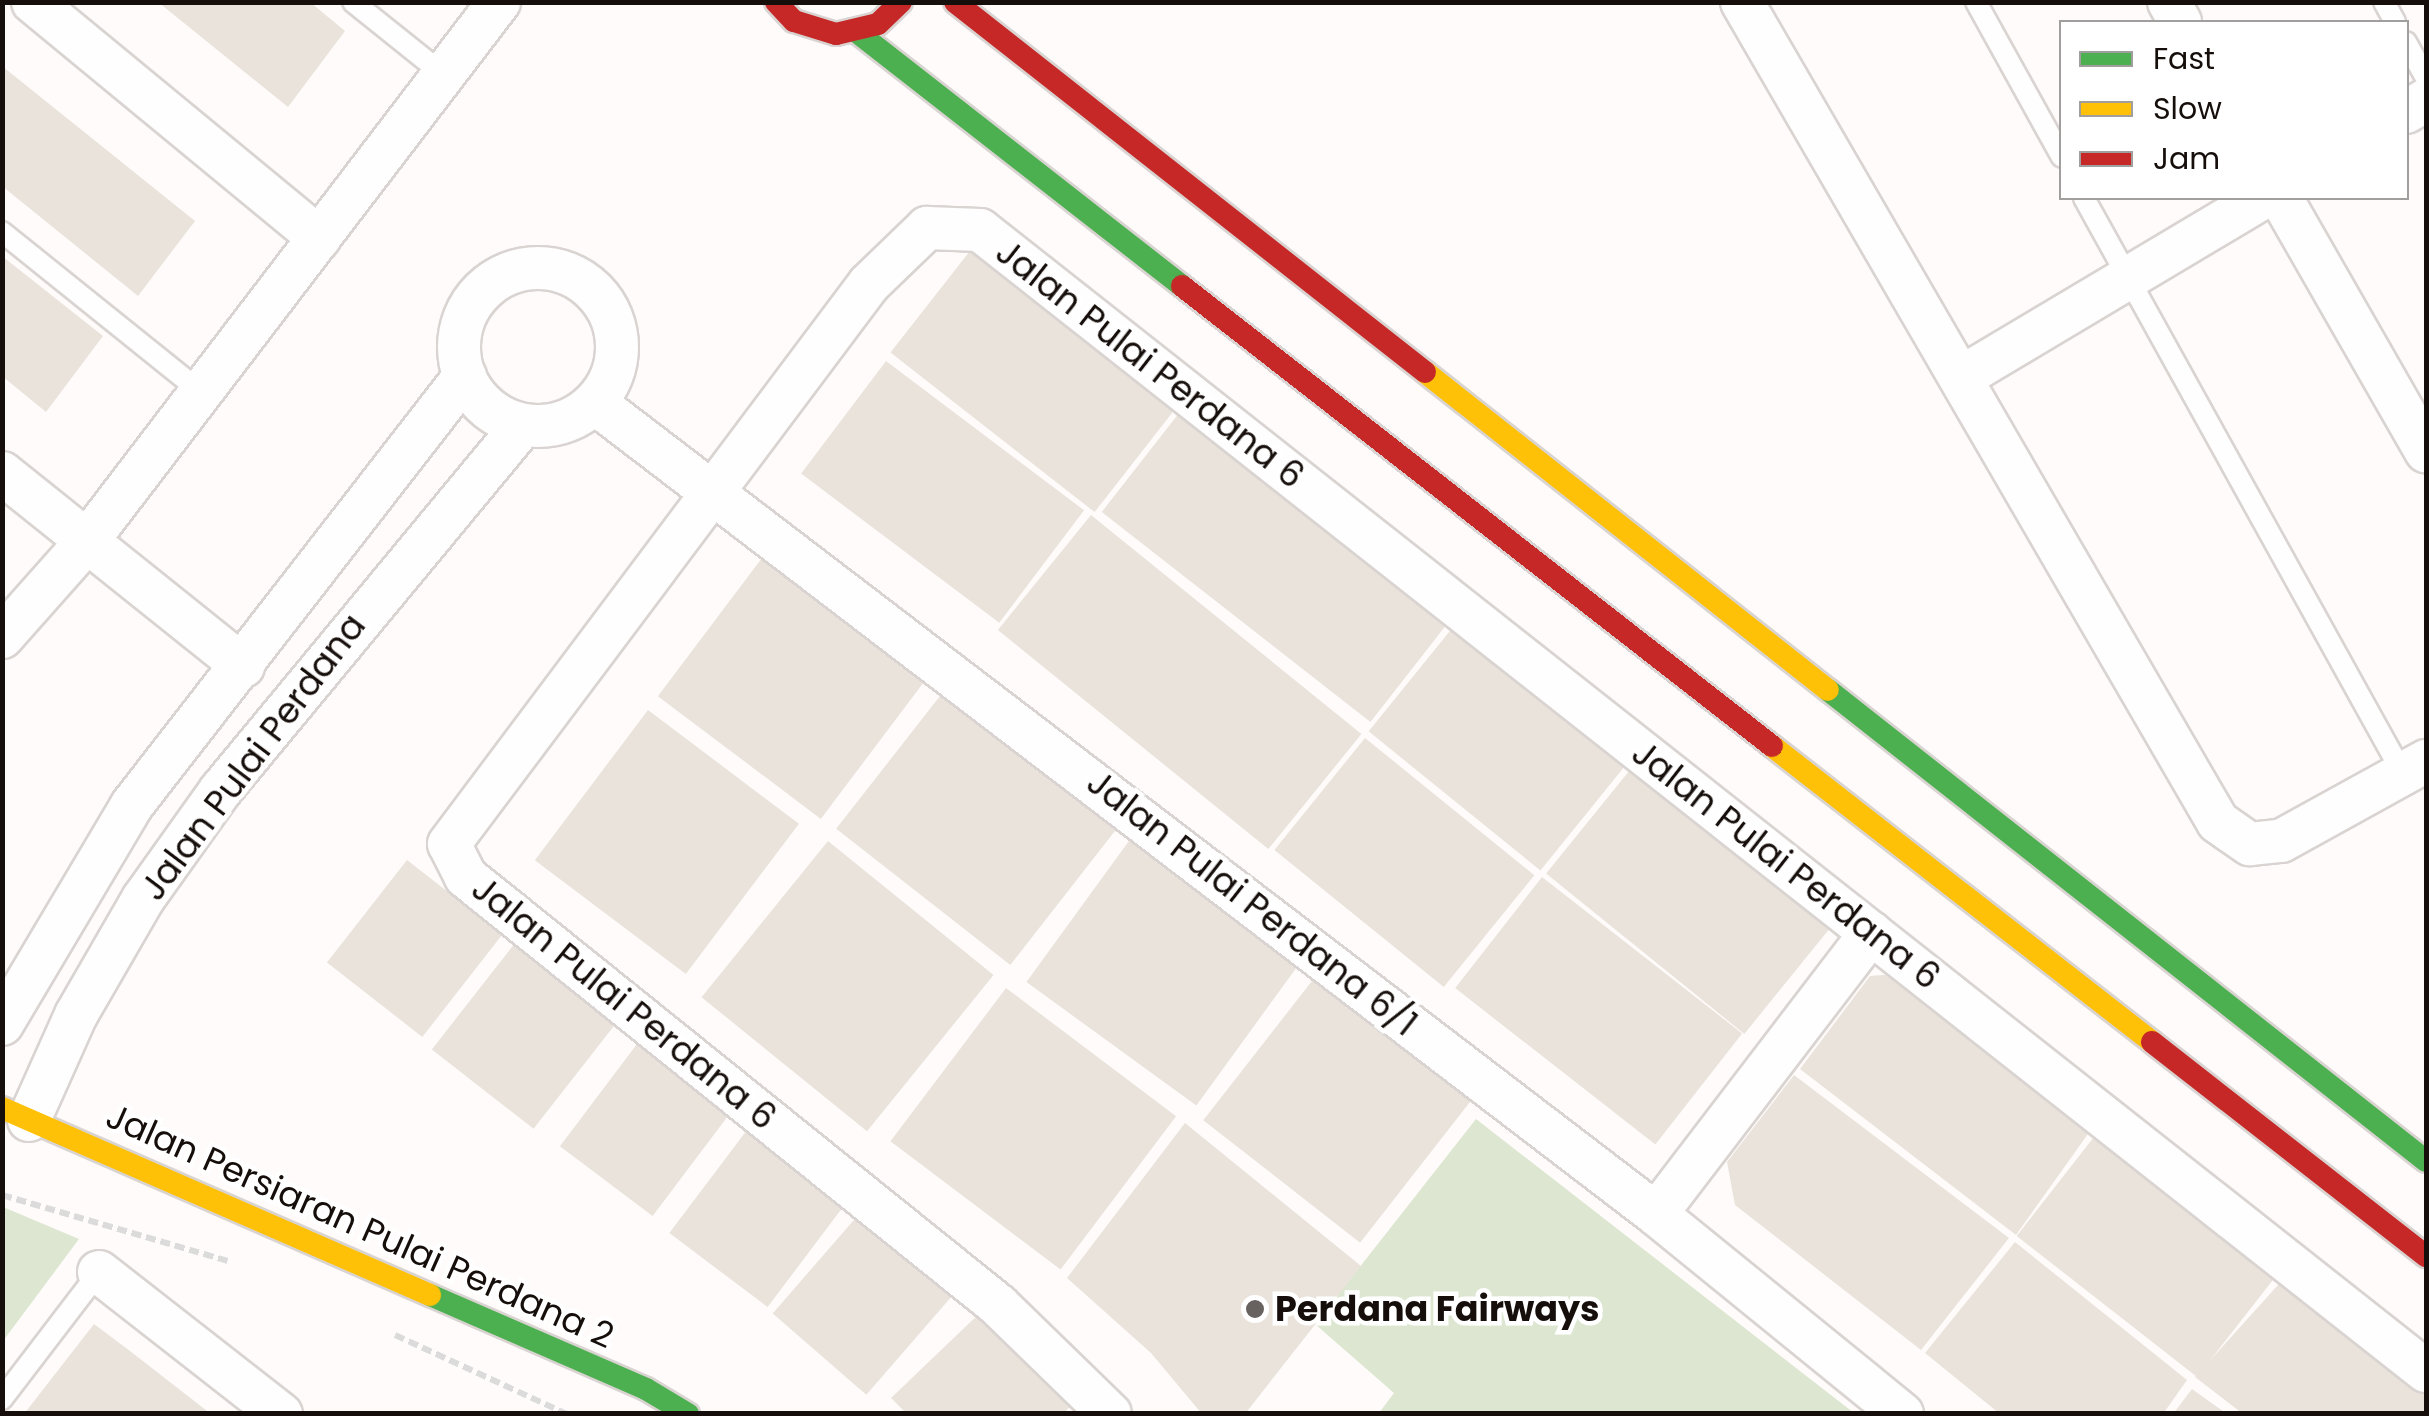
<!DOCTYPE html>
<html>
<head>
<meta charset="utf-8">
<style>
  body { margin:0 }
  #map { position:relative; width:2429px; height:1416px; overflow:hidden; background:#fefbfa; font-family:Poppins,sans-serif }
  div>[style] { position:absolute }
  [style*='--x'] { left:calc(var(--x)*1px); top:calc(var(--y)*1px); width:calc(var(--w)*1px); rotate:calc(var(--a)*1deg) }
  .green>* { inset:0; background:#dce6d0 }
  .building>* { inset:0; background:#eae3db; transform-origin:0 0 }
  .path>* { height:6px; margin-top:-3px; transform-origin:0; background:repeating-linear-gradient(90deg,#dcdbdb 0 10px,transparent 0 15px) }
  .roads { filter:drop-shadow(2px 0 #d9d4d1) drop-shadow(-2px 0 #d9d4d1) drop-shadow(0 2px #d9d4d1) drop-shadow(0 -2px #d9d4d1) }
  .lane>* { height:20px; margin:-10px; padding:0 10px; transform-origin:10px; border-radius:10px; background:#fffefe }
  .street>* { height:42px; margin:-21px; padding:0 21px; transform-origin:21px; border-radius:21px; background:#fffefe }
  .street>.ring { margin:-21px; padding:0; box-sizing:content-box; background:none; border:42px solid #fffefe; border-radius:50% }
  .fast>* { height:22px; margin:-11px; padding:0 11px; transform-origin:11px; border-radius:11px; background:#4caf50 }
  .slow>* { height:22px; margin:-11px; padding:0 11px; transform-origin:11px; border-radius:11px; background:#ffc107 }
  .jam>* { height:22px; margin:-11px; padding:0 11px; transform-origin:11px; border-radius:11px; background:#c62828 }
  .dots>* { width:28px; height:28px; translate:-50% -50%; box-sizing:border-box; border:5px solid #fff; border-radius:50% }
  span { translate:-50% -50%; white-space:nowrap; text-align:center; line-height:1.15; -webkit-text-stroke:9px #fff; paint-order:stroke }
  .street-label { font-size:35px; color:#150e0b }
  .poi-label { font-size:35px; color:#150e0b; font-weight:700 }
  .left { translate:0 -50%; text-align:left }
  .frame { position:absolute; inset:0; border:5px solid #150e0b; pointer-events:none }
  .legend { position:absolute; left:2059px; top:20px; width:350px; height:180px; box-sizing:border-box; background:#fff; border:2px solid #a19f9d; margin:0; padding:12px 18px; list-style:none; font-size:30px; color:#150e0b }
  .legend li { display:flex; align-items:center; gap:20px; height:50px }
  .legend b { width:50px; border:2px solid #a19f9d }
</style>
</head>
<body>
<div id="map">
  <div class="green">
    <div style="clip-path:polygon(1476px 1119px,1854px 1413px,1379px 1413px,1394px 1393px,1315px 1324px)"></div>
    <div style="clip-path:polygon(3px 1207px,79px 1239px,3px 1341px)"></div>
  </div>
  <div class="building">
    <div style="clip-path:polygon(158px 2px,310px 2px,345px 31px,288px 107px)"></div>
    <div style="clip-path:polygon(2px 66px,195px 221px,138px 296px,2px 186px)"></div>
    <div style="left:973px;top:247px;width:259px;height:134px;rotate:38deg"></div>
    <div style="clip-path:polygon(2px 256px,103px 336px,46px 412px,2px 376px)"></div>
    <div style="left:886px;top:361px;width:248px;height:141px;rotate:37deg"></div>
    <div style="left:1183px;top:408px;width:341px;height:132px;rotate:38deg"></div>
    <div style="left:1091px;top:515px;width:348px;height:148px;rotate:39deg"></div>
    <div style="left:768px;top:550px;width:204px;height:183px;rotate:37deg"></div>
    <div style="left:1458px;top:621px;width:221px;height:142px;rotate:39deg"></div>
    <div style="left:947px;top:687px;width:221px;height:180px;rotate:38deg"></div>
    <div style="left:648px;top:710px;width:189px;height:188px;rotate:37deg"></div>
    <div style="left:1365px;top:738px;width:218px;height:144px;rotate:39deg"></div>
    <div style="left:1638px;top:760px;width:255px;height:146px;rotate:39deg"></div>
    <div style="left:1134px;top:834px;width:210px;height:183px;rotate:36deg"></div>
    <div style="left:828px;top:841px;width:213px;height:201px;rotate:39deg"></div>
    <div style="left:407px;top:860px;width:121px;height:130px;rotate:38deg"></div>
    <div style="left:1542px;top:877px;width:254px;height:141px;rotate:38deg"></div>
    <div style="left:515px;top:943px;width:129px;height:135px;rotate:38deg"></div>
    <div style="left:1319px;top:972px;width:199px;height:188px;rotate:38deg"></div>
    <div style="clip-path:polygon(1907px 973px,2095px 1124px,2016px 1235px,1800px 1069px,1870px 976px)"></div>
    <div style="left:1006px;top:988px;width:213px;height:192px;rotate:37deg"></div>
    <div style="left:637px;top:1044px;width:116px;height:128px;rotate:37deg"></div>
    <div style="clip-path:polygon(1794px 1075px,2009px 1238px,1921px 1350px,1735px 1205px,1727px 1162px)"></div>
    <div style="clip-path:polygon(1185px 1123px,1361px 1266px,1245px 1414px,1202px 1414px,1151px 1353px,1067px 1278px)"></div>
    <div style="left:750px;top:1126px;width:123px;height:134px;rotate:37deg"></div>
    <div style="left:2101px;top:1128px;width:229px;height:137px;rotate:38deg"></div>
    <div style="left:860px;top:1213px;width:124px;height:133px;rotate:41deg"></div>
    <div style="clip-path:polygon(2015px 1242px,2187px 1380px,2163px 1414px,2000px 1414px,1925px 1353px)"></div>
    <div style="clip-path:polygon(2288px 1274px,2426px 1384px,2426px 1414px,2243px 1414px,2195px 1377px)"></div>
    <div style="clip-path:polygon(984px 1309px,1075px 1401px,1063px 1414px,907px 1414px,891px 1398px)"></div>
    <div style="clip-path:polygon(94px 1324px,130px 1351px,211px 1414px,24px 1414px)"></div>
    <div style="clip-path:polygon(2192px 1389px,2227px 1414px,2173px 1414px)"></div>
  </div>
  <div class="path">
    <div style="--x:2;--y:1195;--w:235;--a:16.3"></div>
    <div style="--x:395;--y:1335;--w:189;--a:24.7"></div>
  </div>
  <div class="roads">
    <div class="lane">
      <div style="--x:353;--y:2;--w:115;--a:38.7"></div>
      <div style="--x:1976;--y:2;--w:177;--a:61"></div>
      <div style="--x:2384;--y:2;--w:23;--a:61"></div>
      <div style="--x:2406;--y:42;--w:41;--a:60.9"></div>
      <div style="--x:2084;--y:198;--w:658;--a:61.02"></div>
      <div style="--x:2;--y:232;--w:257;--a:38.8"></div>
      <div style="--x:2;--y:1399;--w:160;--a:-52.6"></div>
    </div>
    <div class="street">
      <div style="--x:33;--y:2;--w:371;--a:39.5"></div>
      <div style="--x:1742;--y:2;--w:948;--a:59.87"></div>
      <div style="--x:2218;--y:822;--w:39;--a:35"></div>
      <div style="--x:2250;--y:844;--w:31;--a:-6"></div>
      <div style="--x:2281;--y:841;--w:166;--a:-28.9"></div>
      <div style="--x:2169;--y:2;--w:23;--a:61"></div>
      <div style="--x:2406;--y:112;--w:23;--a:-31"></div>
      <div style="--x:2281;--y:198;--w:292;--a:60.2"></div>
      <div class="ring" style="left:459px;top:268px;width:116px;height:116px"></div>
      <div style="--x:1962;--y:377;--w:349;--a:-30.8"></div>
      <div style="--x:595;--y:403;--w:1335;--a:37.39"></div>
      <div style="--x:1656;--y:1214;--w:317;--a:39.1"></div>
      <div style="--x:2;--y:473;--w:309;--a:38.7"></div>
      <div style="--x:2;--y:637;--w:130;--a:-48.4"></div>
      <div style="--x:88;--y:540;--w:677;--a:-52.62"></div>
      <div style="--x:2;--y:1024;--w:255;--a:-59.3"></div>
      <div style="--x:132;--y:805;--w:543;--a:-52.18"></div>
      <div style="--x:29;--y:1120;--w:115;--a:-65.9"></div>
      <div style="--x:76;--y:1015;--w:134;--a:-60"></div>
      <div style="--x:143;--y:899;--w:133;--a:-54.5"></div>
      <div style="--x:220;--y:791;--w:475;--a:-50.4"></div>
      <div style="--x:1656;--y:1214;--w:354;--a:-52.6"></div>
      <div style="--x:99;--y:1272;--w:231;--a:38"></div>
      <div style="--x:1110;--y:1414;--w:156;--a:-135.8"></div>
      <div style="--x:998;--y:1305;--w:683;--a:-141.18"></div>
      <div style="--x:466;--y:877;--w:37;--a:-117"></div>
      <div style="--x:449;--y:844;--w:700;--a:-53.13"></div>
      <div style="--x:869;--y:284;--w:81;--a:-44"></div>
      <div style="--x:927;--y:228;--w:53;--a:2.2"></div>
      <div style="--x:980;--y:230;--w:1842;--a:38.28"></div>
    </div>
    <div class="fast">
      <div style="--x:857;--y:32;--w:412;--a:38"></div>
      <div style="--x:1828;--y:690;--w:761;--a:38.22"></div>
      <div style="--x:430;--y:1295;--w:236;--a:23.5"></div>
      <div style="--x:646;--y:1389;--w:49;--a:30.8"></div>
    </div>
    <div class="slow">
      <div style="--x:1425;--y:372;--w:513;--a:38.28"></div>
      <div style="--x:1772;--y:746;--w:482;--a:37.9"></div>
      <div style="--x:2;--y:1108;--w:467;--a:23.6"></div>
    </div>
    <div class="jam">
      <div style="--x:776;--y:2;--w:26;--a:47"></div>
      <div style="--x:794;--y:21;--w:44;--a:17.2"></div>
      <div style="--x:836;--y:34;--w:43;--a:-13.4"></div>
      <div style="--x:878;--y:24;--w:32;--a:-44"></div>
      <div style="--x:955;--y:2;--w:598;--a:38.21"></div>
      <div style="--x:1182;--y:286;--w:748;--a:37.94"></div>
      <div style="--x:2152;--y:1042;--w:348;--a:38"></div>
    </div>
  </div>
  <div class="dots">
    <div style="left:1255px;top:1309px;background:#67615f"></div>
  </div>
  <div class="street-label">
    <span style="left:1150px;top:364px;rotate:38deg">Jalan Pulai Perdana 6</span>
    <span style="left:253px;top:757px;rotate:-53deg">Jalan Pulai Perdana</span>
    <span style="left:1786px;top:865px;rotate:38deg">Jalan Pulai Perdana 6</span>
    <span style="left:1252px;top:903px;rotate:38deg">Jalan Pulai Perdana 6/1</span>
    <span style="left:624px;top:1003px;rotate:39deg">Jalan Pulai Perdana 6</span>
    <span style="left:360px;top:1226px;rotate:24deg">Jalan Persiaran Pulai Perdana 2</span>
  </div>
  <div class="poi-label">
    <span class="left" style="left:1275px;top:1309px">Perdana Fairways</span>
  </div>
  <div class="frame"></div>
  <ul class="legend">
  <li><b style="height:12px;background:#4caf50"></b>Fast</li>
  <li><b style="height:12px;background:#ffc107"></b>Slow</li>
  <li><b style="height:12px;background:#c62828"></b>Jam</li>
  </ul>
</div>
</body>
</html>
